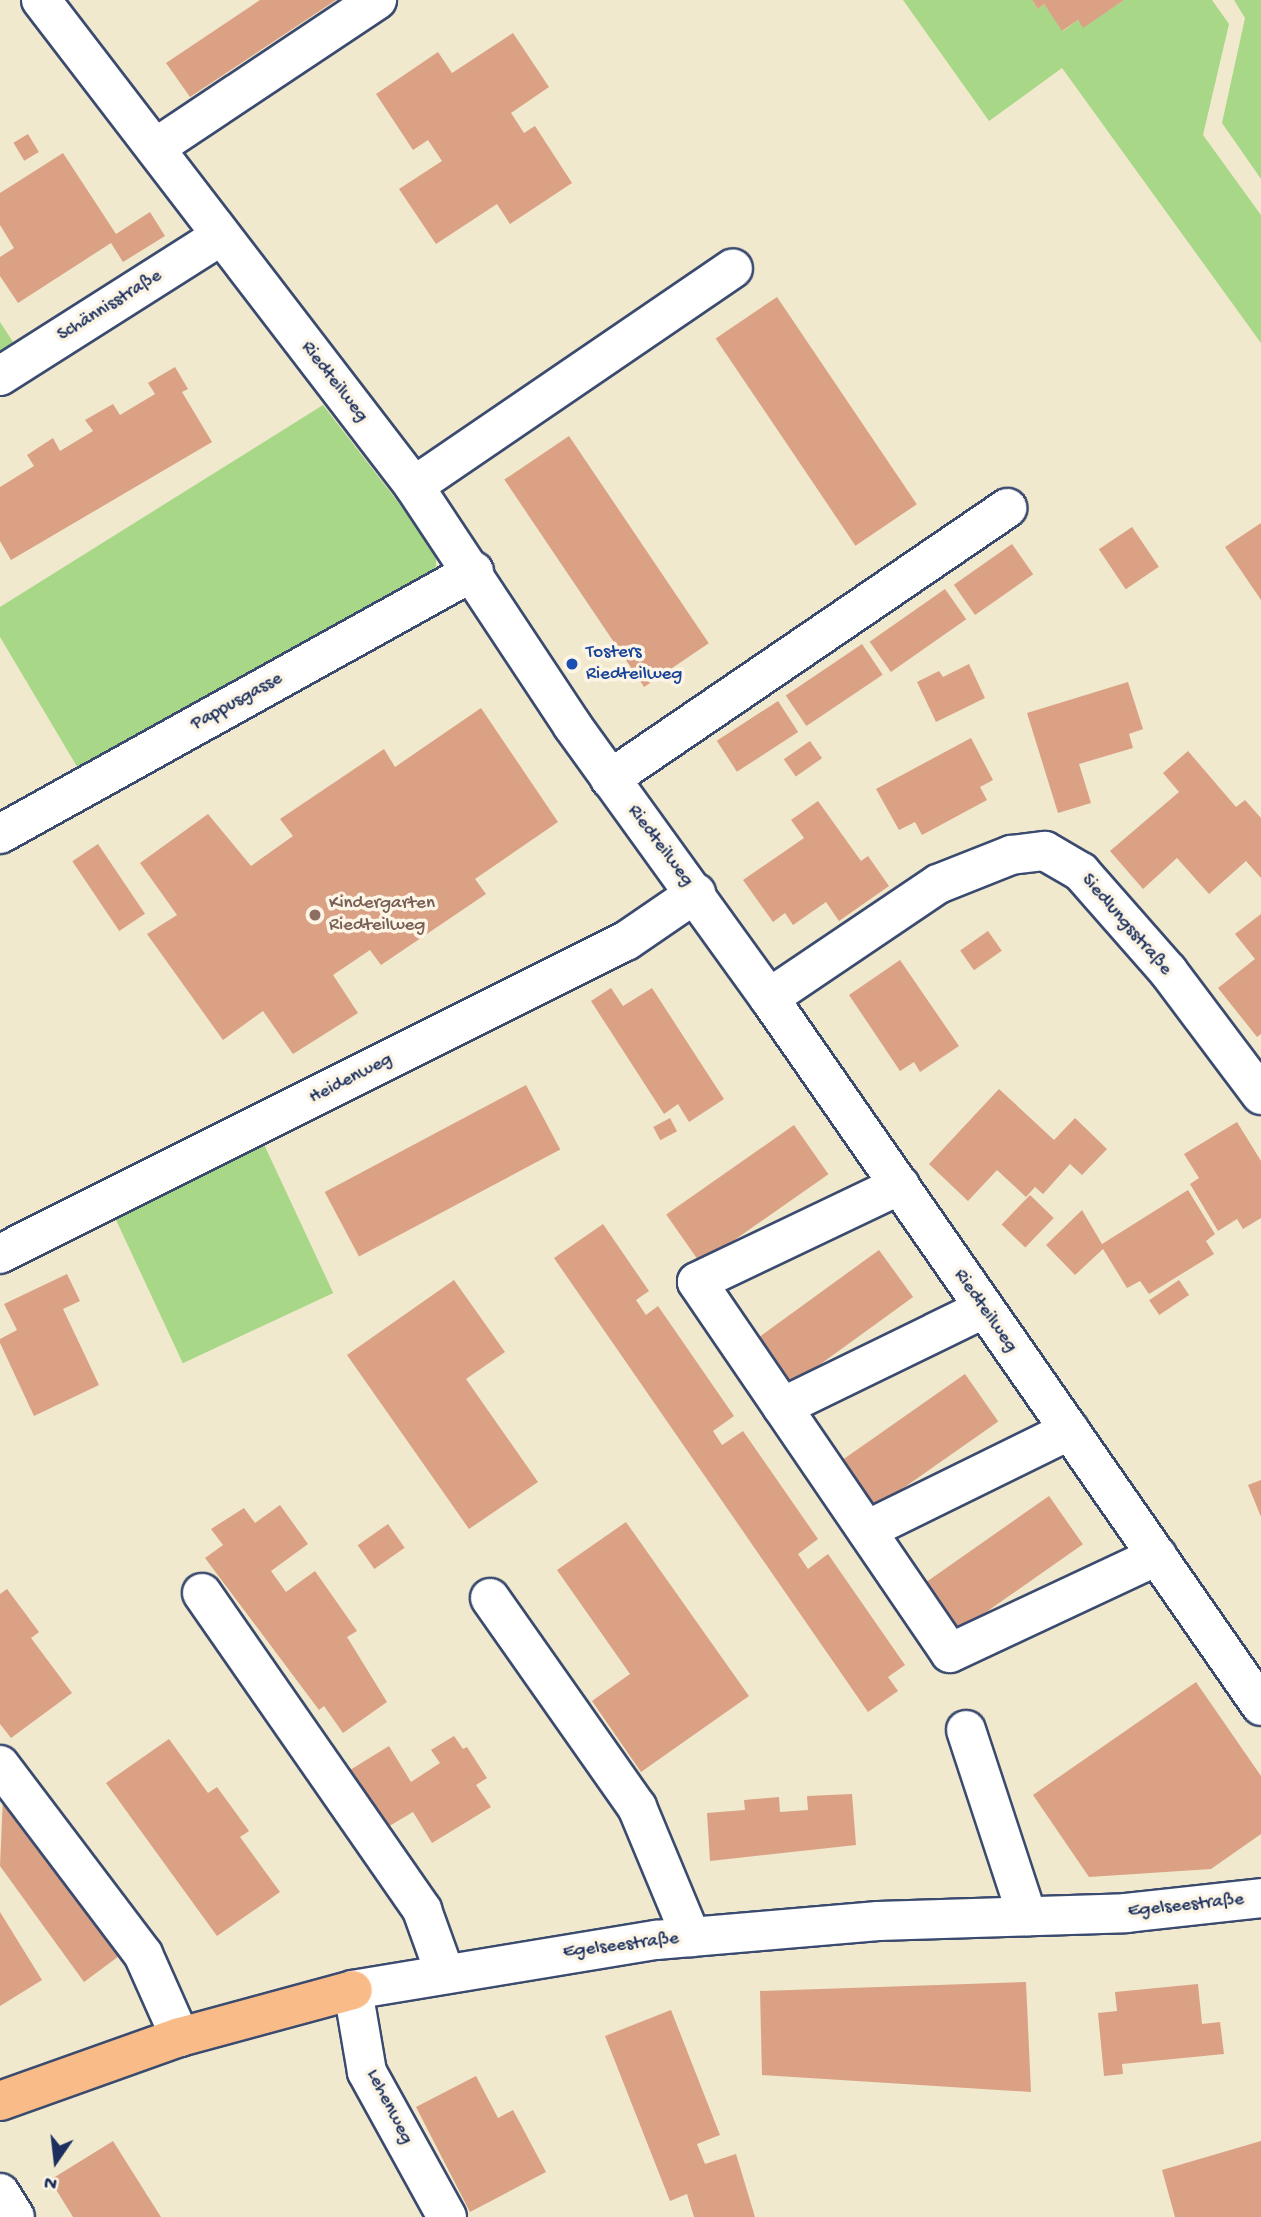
<!DOCTYPE html>
<html>
<head>
<meta charset="utf-8">
<style>
  body { margin:0 }
  #map { position:relative; width:1261px; height:2217px; overflow:hidden; background:#f0e9cd; font-family:"Gochi Hand",sans-serif }
  div>[style] { position:absolute }
  [style*='--x'] { left:calc(var(--x)*1px); top:calc(var(--y)*1px); width:calc(var(--w)*1px); rotate:calc(var(--a)*1deg) }
  .green>* { inset:0; background:#a8d887; transform-origin:0 0 }
  .building>* { inset:0; background:#dba185; transform-origin:0 0 }
  .roads { filter:drop-shadow(2px 0 #3b4b6f) drop-shadow(-2px 0 #3b4b6f) drop-shadow(0 2px #3b4b6f) drop-shadow(0 -2px #3b4b6f) }
  .minor>* { height:38px; margin:-19px; padding:0 19px; transform-origin:19px; border-radius:19px; background:#fff }
  .major>* { height:38px; margin:-19px; padding:0 19px; transform-origin:19px; border-radius:19px; background:#f9bc89 }
  .dots>* { width:19px; height:19px; translate:-50% -50%; box-sizing:border-box; border:4px solid #fcf5e5; border-radius:50% }
  span { translate:-50% -50%; white-space:nowrap; text-align:center; line-height:1.15; -webkit-text-stroke:7px #fcf5e5; paint-order:stroke }
  .street-label { font-size:19px; color:#1b2f5e }
  .transit-label { font-size:19px; color:#164399 }
  .left { translate:0 -50%; text-align:left }
  .education-label { font-size:19px; color:#785e54 }
  .north { position:absolute; left:21px; top:2126px; width:70px; height:70px; -webkit-text-stroke:5px #fcf5e5; paint-order:stroke; rotate:194deg; font-size:19px; font-weight:700; line-height:28px; text-align:center; color:#1b2f5e }
  .north::after { content:''; display:block; margin:auto; width:24px; height:32px; background:#1b2f5e; clip-path:polygon(50% 0,100% 100%,50% 72%,0 100%) }
</style>
</head>
<body>
<div id="map">
  <div class="green">
    <div style="clip-path:polygon(903px 0,1032px 0,1038px 9px,1044px 4px,1063px 31px,1078px 20px,1083px 27px,1124px 0,1212px 0,1229px 24px,1203px 135px,1261px 215px,1261px 343px,1062px 68px,989px 121px)"></div>
    <div style="clip-path:polygon(1234px 0,1261px 0,1261px 179px,1222px 123px,1245px 18px)"></div>
    <div style="clip-path:polygon(0 322px,17px 348px,0 359px)"></div>
    <div style="clip-path:polygon(323px 405px,436px 551px,436px 567px,420px 585px,82px 775px,0 637px,0 607px)"></div>
    <div style="left:261px;top:1138px;width:171px;height:166px;rotate:65deg"></div>
  </div>
  <div class="building">
    <div style="clip-path:polygon(260px 0,336px 0,190px 97px,166px 63px)"></div>
    <div style="clip-path:polygon(1032px 0,1124px 0,1083px 28px,1078px 20px,1062px 31px,1044px 4px,1038px 9px)"></div>
    <div style="clip-path:polygon(513px 33px,549px 87px,511px 113px,524px 133px,535px 126px,572px 183px,510px 224px,497px 204px,436px 244px,399px 189px,442px 161px,428px 140px,413px 150px,376px 94px,438px 52px,452px 73px)"></div>
    <div style="left:28px;top:134px;width:21px;height:17px;rotate:59deg"></div>
    <div style="clip-path:polygon(63px 153px,116px 234px,150px 212px,165px 236px,123px 262px,111px 243px,18px 303px,0 276px,0 257px,14px 248px,0 225px,0 193px)"></div>
    <div style="left:777px;top:297px;width:250px;height:74px;rotate:56deg"></div>
    <div style="clip-path:polygon(175px 367px,188px 389px,182px 392px,212px 442px,11px 560px,0 541px,0 487px,34px 466px,27px 455px,53px 438px,60px 451px,93px 431px,85px 420px,113px 404px,120px 415px,155px 394px,148px 383px)"></div>
    <div style="left:569px;top:436px;width:250px;height:78px;rotate:56deg"></div>
    <div style="clip-path:polygon(1261px 523px,1261px 600px,1225px 547px)"></div>
    <div style="left:1132px;top:527px;width:48px;height:40px;rotate:56deg"></div>
    <div style="left:1012px;top:544px;width:37px;height:71px;rotate:55deg"></div>
    <div style="left:945px;top:589px;width:37px;height:92px;rotate:55deg"></div>
    <div style="left:862px;top:644px;width:37px;height:92px;rotate:56deg"></div>
    <div style="clip-path:polygon(969px 664px,985px 698px,936px 722px,917px 682px,939px 671px,943px 677px)"></div>
    <div style="clip-path:polygon(1128px 682px,1143px 729px,1129px 734px,1133px 748px,1079px 764px,1091px 803px,1058px 813px,1027px 713px)"></div>
    <div style="left:778px;top:701px;width:37px;height:73px;rotate:57deg"></div>
    <div style="clip-path:polygon(481px 708px,558px 822px,475px 879px,486px 894px,381px 965px,370px 950px,333px 975px,358px 1013px,293px 1054px,263px 1011px,223px 1040px,147px 934px,177px 915px,140px 863px,208px 814px,251px 866px,293px 836px,280px 819px,384px 749px,395px 767px)"></div>
    <div style="clip-path:polygon(971px 738px,993px 780px,980px 787px,987px 800px,922px 835px,915px 822px,899px 830px,876px 789px)"></div>
    <div style="left:810px;top:741px;width:21px;height:32px;rotate:55deg"></div>
    <div style="clip-path:polygon(1188px 751px,1236px 807px,1245px 800px,1261px 818px,1261px 878px,1246px 861px,1209px 894px,1177px 858px,1143px 889px,1110px 851px,1179px 792px,1163px 773px)"></div>
    <div style="clip-path:polygon(818px 801px,861px 861px,868px 856px,889px 886px,839px 921px,826px 902px,793px 925px,785px 913px,773px 922px,743px 880px,804px 838px,791px 820px)"></div>
    <div style="left:98px;top:844px;width:84px;height:31px;rotate:56deg"></div>
    <div style="clip-path:polygon(1261px 914px,1261px 1034px,1257px 1037px,1218px 988px,1255px 959px,1235px 934px)"></div>
    <div style="left:988px;top:931px;width:24px;height:34px;rotate:55deg"></div>
    <div style="clip-path:polygon(900px 960px,959px 1046px,920px 1072px,914px 1062px,900px 1071px,849px 995px)"></div>
    <div style="clip-path:polygon(611px 988px,623px 1006px,652px 988px,724px 1099px,689px 1122px,678px 1104px,664px 1114px,591px 1001px)"></div>
    <div style="left:526px;top:1085px;width:73px;height:228px;rotate:62deg"></div>
    <div style="clip-path:polygon(999px 1089px,1054px 1140px,1075px 1118px,1107px 1149px,1082px 1175px,1070px 1164px,1043px 1194px,1035px 1187px,1026px 1197px,997px 1170px,968px 1201px,929px 1164px)"></div>
    <div style="left:670px;top:1118px;width:15px;height:19px;rotate:62deg"></div>
    <div style="clip-path:polygon(1237px 1122px,1261px 1161px,1261px 1218px,1243px 1229px,1237px 1219px,1218px 1231px,1190px 1184px,1199px 1178px,1184px 1154px)"></div>
    <div style="left:794px;top:1125px;width:60px;height:156px;rotate:55deg"></div>
    <div style="clip-path:polygon(1188px 1190px,1215px 1234px,1206px 1241px,1214px 1254px,1149px 1294px,1140px 1281px,1127px 1288px,1103px 1249px,1075px 1275px,1046px 1245px,1082px 1210px,1102px 1244px)"></div>
    <div style="left:1030px;top:1195px;width:33px;height:41px;rotate:44deg"></div>
    <div style="clip-path:polygon(603px 1224px,649px 1291px,636px 1300px,646px 1315px,658px 1306px,734px 1416px,713px 1431px,722px 1445px,743px 1431px,818px 1539px,798px 1554px,808px 1569px,828px 1554px,905px 1665px,888px 1677px,898px 1691px,868px 1712px,554px 1258px)"></div>
    <div style="left:879px;top:1250px;width:58px;height:153px;rotate:54deg"></div>
    <div style="clip-path:polygon(67px 1274px,80px 1301px,63px 1309px,99px 1385px,34px 1416px,0 1343px,0 1339px,17px 1330px,4px 1304px)"></div>
    <div style="clip-path:polygon(454px 1280px,505px 1352px,466px 1379px,538px 1482px,469px 1529px,347px 1355px)"></div>
    <div style="left:1179px;top:1280px;width:18px;height:36px;rotate:56deg"></div>
    <div style="left:965px;top:1374px;width:58px;height:155px;rotate:55deg"></div>
    <div style="clip-path:polygon(1261px 1480px,1261px 1517px,1248px 1485px)"></div>
    <div style="left:1049px;top:1496px;width:59px;height:155px;rotate:55deg"></div>
    <div style="clip-path:polygon(280px 1505px,308px 1544px,271px 1571px,286px 1592px,315px 1571px,357px 1631px,347px 1637px,387px 1702px,343px 1733px,324px 1706px,319px 1710px,205px 1558px,223px 1545px,211px 1529px,244px 1508px,255px 1523px)"></div>
    <div style="clip-path:polygon(626px 1522px,749px 1696px,641px 1772px,592px 1701px,630px 1674px,557px 1570px)"></div>
    <div style="left:388px;top:1524px;width:29px;height:37px;rotate:55deg"></div>
    <div style="clip-path:polygon(7px 1589px,39px 1632px,31px 1638px,72px 1693px,11px 1738px,0 1724px,0 1594px)"></div>
    <div style="clip-path:polygon(1196px 1682px,1261px 1776px,1261px 1834px,1211px 1869px,1089px 1877px,1033px 1795px)"></div>
    <div style="clip-path:polygon(454px 1736px,463px 1749px,467px 1747px,487px 1778px,476px 1785px,491px 1807px,432px 1843px,413px 1812px,386px 1828px,350px 1770px,389px 1746px,411px 1782px,440px 1763px,431px 1750px)"></div>
    <div style="clip-path:polygon(169px 1739px,208px 1793px,217px 1787px,249px 1831px,240px 1837px,280px 1892px,217px 1936px,106px 1783px)"></div>
    <div style="clip-path:polygon(852px 1794px,856px 1845px,710px 1861px,707px 1813px,745px 1810px,744px 1800px,779px 1797px,780px 1812px,808px 1810px,807px 1796px)"></div>
    <div style="clip-path:polygon(3px 1797px,119px 1956px,84px 1982px,0 1866px)"></div>
    <div style="clip-path:polygon(0 1912px,42px 1980px,0 2006px)"></div>
    <div style="clip-path:polygon(1026px 1982px,1031px 2092px,762px 2075px,760px 1991px)"></div>
    <div style="clip-path:polygon(1198px 1984px,1202px 2024px,1220px 2022px,1224px 2054px,1122px 2064px,1123px 2074px,1104px 2076px,1098px 2013px,1117px 2011px,1115px 1992px)"></div>
    <div style="clip-path:polygon(671px 2010px,720px 2135px,697px 2144px,705px 2164px,736px 2154px,755px 2217px,694px 2217px,687px 2194px,670px 2201px,605px 2036px)"></div>
    <div style="clip-path:polygon(476px 2076px,498px 2118px,513px 2110px,546px 2172px,470px 2212px,416px 2107px)"></div>
    <div style="clip-path:polygon(113px 2141px,147px 2195px,161px 2217px,73px 2217px,50px 2180px)"></div>
    <div style="clip-path:polygon(1261px 2141px,1261px 2217px,1175px 2217px,1162px 2170px)"></div>
  </div>
  <div class="roads">
    <div class="minor">
      <div style="--x:41;--y:0;--w:613;--a:52.49"></div>
      <div style="--x:414;--y:486;--w:287;--a:56.5"></div>
      <div style="--x:572;--y:725;--w:337;--a:54.2"></div>
      <div style="--x:769;--y:998;--w:862;--a:55.2"></div>
      <div style="--x:155;--y:148;--w:267;--a:-33.7"></div>
      <div style="--x:0;--y:376;--w:262;--a:-32.4"></div>
      <div style="--x:414;--y:486;--w:386;--a:-34.3"></div>
      <div style="--x:610;--y:779;--w:481;--a:-34.3"></div>
      <div style="--x:0;--y:834;--w:542;--a:-29.02"></div>
      <div style="--x:769;--y:998;--w:204;--a:-34"></div>
      <div style="--x:938;--y:884;--w:79;--a:-21.7"></div>
      <div style="--x:1011;--y:855;--w:34;--a:-7"></div>
      <div style="--x:1045;--y:851;--w:42;--a:30.3"></div>
      <div style="--x:1081;--y:872;--w:132;--a:48.7"></div>
      <div style="--x:1168;--y:971;--w:155;--a:53.1"></div>
      <div style="--x:900;--y:1185;--w:225;--a:154.5"></div>
      <div style="--x:697;--y:1282;--w:449;--a:55.7"></div>
      <div style="--x:950;--y:1653;--w:229;--a:-25.1"></div>
      <div style="--x:0;--y:1254;--w:700;--a:-26.57"></div>
      <div style="--x:626;--y:941;--w:85;--a:-34.4"></div>
      <div style="--x:782;--y:1407;--w:224;--a:-26"></div>
      <div style="--x:867;--y:1530;--w:226;--a:-26.2"></div>
      <div style="--x:202;--y:1593;--w:386;--a:55.2"></div>
      <div style="--x:422;--y:1910;--w:65;--a:70.2"></div>
      <div style="--x:490;--y:1598;--w:256;--a:54.9"></div>
      <div style="--x:637;--y:1807;--w:141;--a:67.4"></div>
      <div style="--x:966;--y:1730;--w:196;--a:71.8"></div>
      <div style="--x:0;--y:1765;--w:237;--a:52.9"></div>
      <div style="--x:143;--y:1954;--w:91;--a:66"></div>
      <div style="--x:0;--y:2193;--w:28;--a:58"></div>
      <div style="--x:447;--y:2217;--w:166;--a:-118.9"></div>
      <div style="--x:367;--y:2072;--w:83;--a:-99.7"></div>
      <div style="--x:353;--y:1990;--w:307;--a:-9.4"></div>
      <div style="--x:656;--y:1940;--w:223;--a:-4.9"></div>
      <div style="--x:878;--y:1921;--w:248;--a:-1.8"></div>
      <div style="--x:1126;--y:1913;--w:136;--a:-6.3"></div>
    </div>
    <div class="major">
      <div style="--x:0;--y:2101;--w:191;--a:-19.6"></div>
      <div style="--x:180;--y:2037;--w:179;--a:-15.2"></div>
    </div>
  </div>
  <div class="dots">
    <div style="left:572px;top:664px;background:#1a4fb4"></div>
    <div style="left:315px;top:915px;background:#8d6e63"></div>
  </div>
  <div class="street-label">
    <span style="left:110px;top:306px;rotate:-32deg">Schännisstraße</span>
    <span style="left:334px;top:382px;rotate:52deg">Riedteilweg</span>
    <span style="left:237px;top:702px;rotate:-29deg">Pappusgasse</span>
    <span style="left:660px;top:846px;rotate:53deg">Riedteilweg</span>
    <span style="left:1126px;top:925px;rotate:49deg">Siedlungsstraße</span>
    <span style="left:351px;top:1079px;rotate:-27deg">Heidenweg</span>
    <span style="left:985px;top:1311px;rotate:55deg">Riedteilweg</span>
    <span style="left:1186px;top:1906px;rotate:-6deg">Egelseestraße</span>
    <span style="left:621px;top:1946px;rotate:-7deg">Egelseestraße</span>
    <span style="left:389px;top:2107px;rotate:63deg">Lehenweg</span>
  </div>
  <div class="transit-label">
    <span class="left" style="left:586px;top:664px">Tosters<br>Riedteilweg</span>
  </div>
  <div class="education-label">
    <span class="left" style="left:329px;top:915px">Kindergarten<br>Riedteilweg</span>
  </div>
  <div class="north">N</div>
</div>
</body>
</html>
